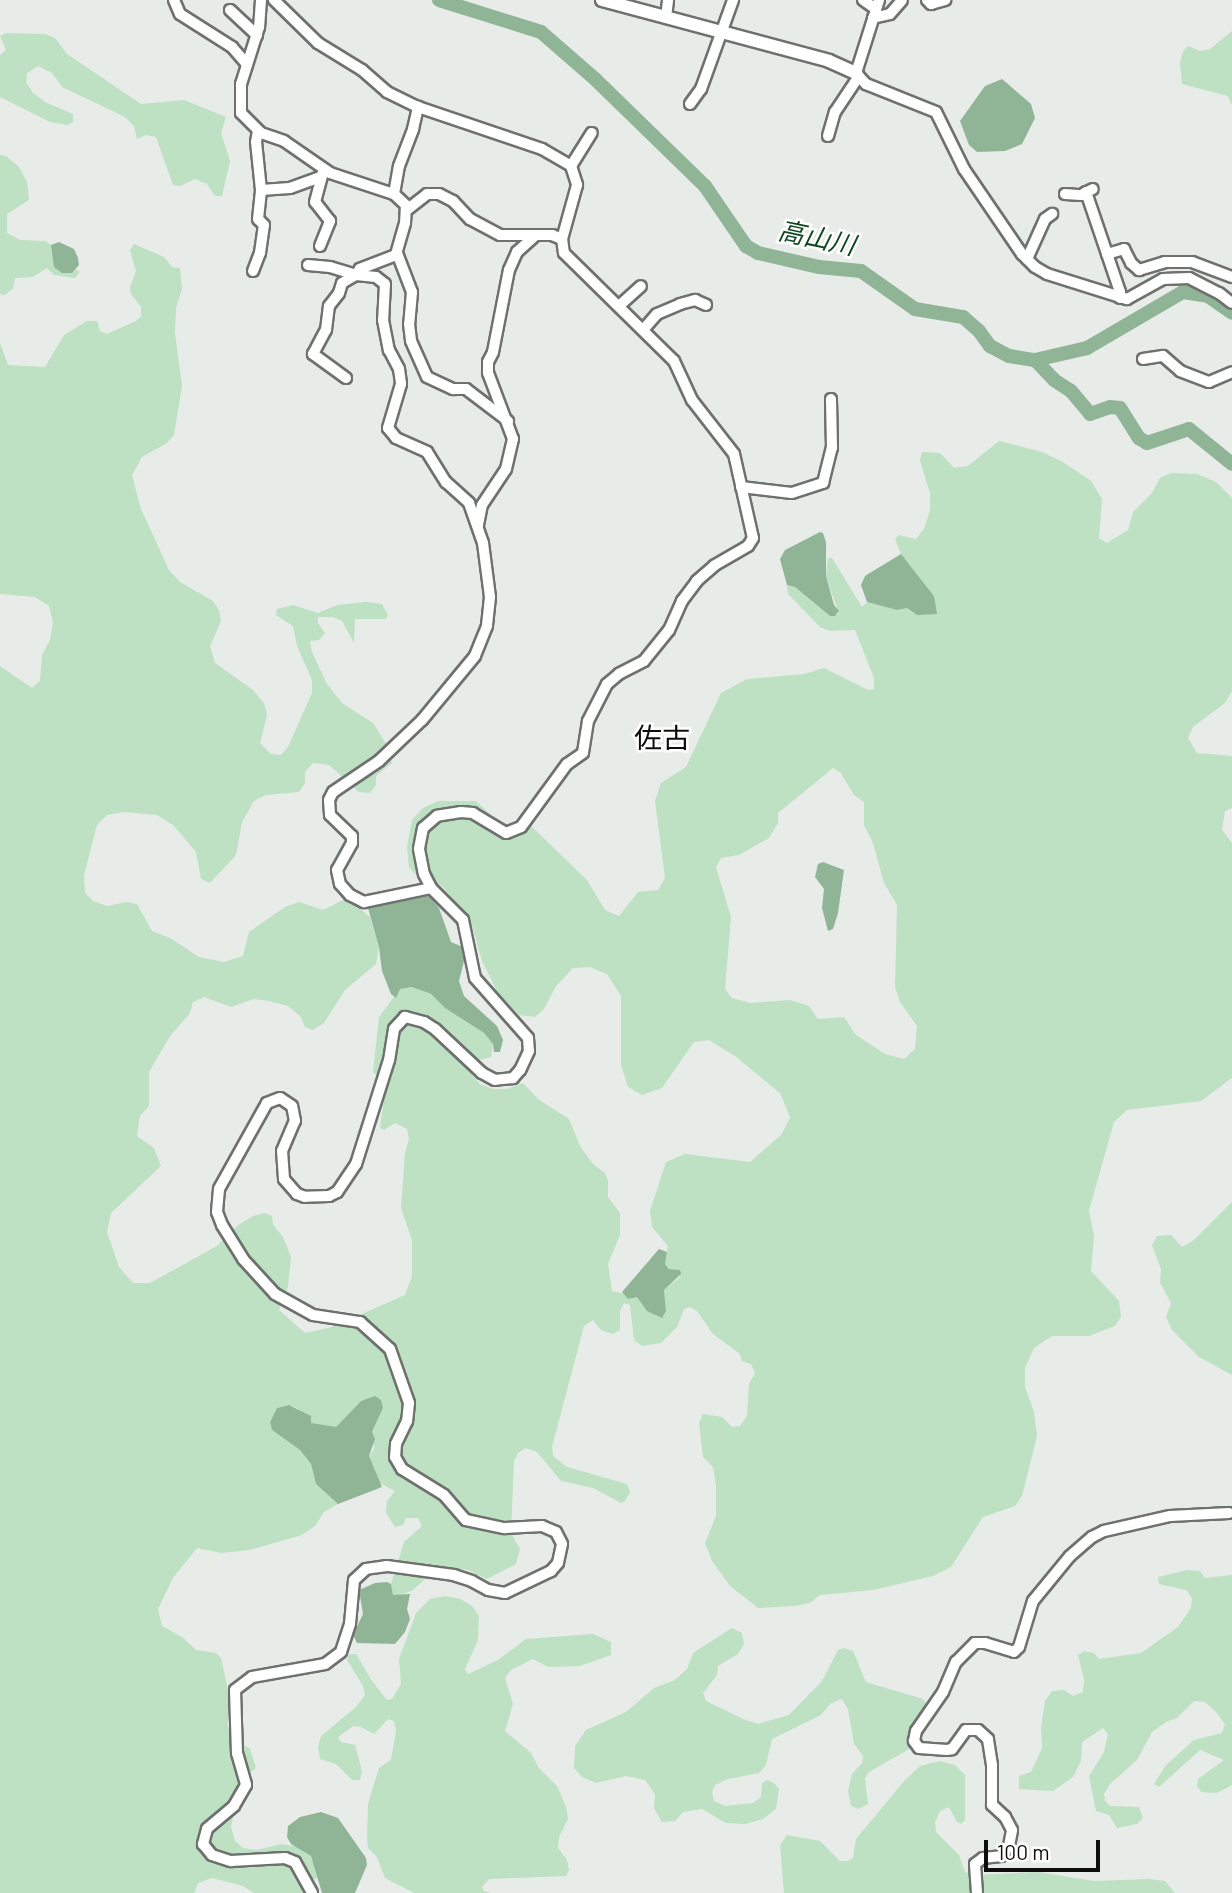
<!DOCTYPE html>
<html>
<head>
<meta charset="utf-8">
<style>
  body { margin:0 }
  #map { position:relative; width:1232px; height:1893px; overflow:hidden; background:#e8ece8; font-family:Barlow,"Noto Sans JP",sans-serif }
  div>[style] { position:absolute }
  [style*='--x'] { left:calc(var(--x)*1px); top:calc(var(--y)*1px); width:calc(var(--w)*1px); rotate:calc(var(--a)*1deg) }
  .green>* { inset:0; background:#bee0c3 }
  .water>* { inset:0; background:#90b496 }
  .river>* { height:14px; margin:-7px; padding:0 7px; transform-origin:7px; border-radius:7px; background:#90b496 }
  .roads { filter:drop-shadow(2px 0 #6e716e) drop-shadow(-2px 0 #6e716e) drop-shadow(0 2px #6e716e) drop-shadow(0 -2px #6e716e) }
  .minor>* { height:10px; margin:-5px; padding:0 5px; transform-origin:5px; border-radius:5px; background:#fff }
  .tertiary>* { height:12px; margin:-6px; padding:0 6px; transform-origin:6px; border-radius:6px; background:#fff }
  span { translate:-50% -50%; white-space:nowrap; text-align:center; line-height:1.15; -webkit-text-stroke:5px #fff; paint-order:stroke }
  .water-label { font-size:26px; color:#0e471f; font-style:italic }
  .quarter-label { font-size:28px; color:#0c0d0c }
  .scale { position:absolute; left:984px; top:1840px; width:116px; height:32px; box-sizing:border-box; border:4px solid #0c0d0c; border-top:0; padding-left:9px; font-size:21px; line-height:24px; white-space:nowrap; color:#0c0d0c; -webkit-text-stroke:5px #fff; paint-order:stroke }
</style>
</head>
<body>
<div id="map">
  <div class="green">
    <div style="clip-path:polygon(1232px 31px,1232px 105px,1228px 96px,1182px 84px,1180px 63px,1183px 51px,1188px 46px,1200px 51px,1210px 49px)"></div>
    <div style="clip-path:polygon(6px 33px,45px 34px,55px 38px,67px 54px,141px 104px,184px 100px,226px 117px,221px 133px,230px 161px,222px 196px,215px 196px,207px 184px,195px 179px,180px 186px,173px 185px,156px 137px,146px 135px,137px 139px,134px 126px,125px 117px,62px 87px,52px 73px,38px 66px,27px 73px,26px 82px,33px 93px,45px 102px,73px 114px,73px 122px,68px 125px,50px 122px,0 97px,0 55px,6px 50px,0 36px)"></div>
    <div style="clip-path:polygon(0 155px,6px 156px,19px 167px,27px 182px,29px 200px,7px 214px,7px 233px,20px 240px,45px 241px,51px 245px,54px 253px,72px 273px,76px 269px,80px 272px,75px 278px,54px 275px,47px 268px,33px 277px,15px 278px,13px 288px,5px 295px,0 294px)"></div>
    <div style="clip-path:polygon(evenodd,134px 244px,164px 257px,172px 267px,180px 268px,182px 289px,176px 308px,175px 333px,182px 386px,174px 435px,167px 443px,142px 457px,132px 475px,141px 509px,169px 570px,180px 582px,213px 601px,219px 610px,221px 621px,210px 646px,215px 663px,253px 690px,264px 703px,267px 715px,260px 743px,271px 754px,281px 755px,288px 747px,312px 693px,312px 680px,297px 646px,293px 626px,276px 615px,277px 609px,293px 605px,318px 613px,337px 605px,366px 602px,382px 604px,388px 615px,386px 619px,355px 619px,354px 643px,342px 621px,333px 617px,318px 617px,318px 623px,325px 633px,319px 640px,310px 641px,312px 652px,327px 684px,342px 703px,373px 723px,388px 747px,392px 763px,376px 776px,376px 785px,370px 793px,359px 792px,329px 765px,313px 763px,305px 772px,305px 783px,299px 792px,265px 795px,254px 801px,242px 822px,236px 855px,210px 883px,201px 879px,196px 852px,173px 825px,157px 815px,124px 812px,107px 815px,97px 825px,84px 875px,85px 893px,93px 901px,107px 906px,127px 902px,137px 904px,152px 931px,170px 938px,199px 957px,224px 962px,243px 956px,249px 932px,285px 907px,299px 902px,323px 910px,347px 898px,370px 917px,379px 947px,376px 964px,345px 990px,324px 1023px,313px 1030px,305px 1027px,301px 1017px,288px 1006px,269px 1001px,254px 999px,231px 1007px,204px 997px,193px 1002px,190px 1013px,170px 1036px,149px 1072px,149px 1106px,140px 1116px,137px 1136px,154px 1148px,161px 1166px,111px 1213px,107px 1232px,119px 1267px,133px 1283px,150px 1283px,217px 1246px,237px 1226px,253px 1216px,265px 1213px,272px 1216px,273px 1225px,283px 1237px,291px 1257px,288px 1287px,279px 1310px,305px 1333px,332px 1327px,405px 1295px,412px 1276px,412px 1240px,401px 1208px,405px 1153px,409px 1139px,407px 1129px,395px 1123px,384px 1130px,380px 1128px,386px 1083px,373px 1072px,379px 1017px,400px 989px,412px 987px,431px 994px,445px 1008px,484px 1033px,493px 1044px,491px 1057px,475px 1061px,472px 1075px,480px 1084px,493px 1089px,507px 1089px,523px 1083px,538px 1099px,569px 1119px,581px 1148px,594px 1165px,605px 1173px,608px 1180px,608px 1197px,620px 1213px,620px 1235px,608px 1264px,612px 1291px,637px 1297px,666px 1311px,664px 1290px,680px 1277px,680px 1270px,670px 1269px,665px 1264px,668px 1246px,652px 1227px,650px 1211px,666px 1162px,685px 1154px,750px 1162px,782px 1134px,790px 1117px,780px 1093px,735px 1056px,709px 1040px,694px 1042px,662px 1088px,642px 1095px,628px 1087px,621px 1065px,621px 996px,607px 974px,590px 967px,573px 968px,556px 986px,544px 1009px,535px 1017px,519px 1015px,498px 993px,482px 961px,472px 925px,443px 887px,427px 876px,415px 874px,409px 867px,407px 847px,412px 820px,423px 808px,438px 801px,476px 801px,511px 834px,521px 834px,531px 826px,587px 880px,605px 910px,619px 916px,638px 892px,658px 890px,665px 878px,655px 801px,661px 783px,686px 767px,721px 693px,747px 679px,804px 674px,824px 668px,868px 690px,874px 689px,874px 678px,855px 630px,830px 631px,820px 627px,788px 594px,787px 585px,795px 587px,830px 616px,839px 614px,826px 576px,828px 558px,832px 558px,862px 607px,867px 602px,897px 610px,907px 608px,917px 615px,934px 596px,901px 554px,895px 539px,899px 535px,916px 539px,924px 529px,930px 510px,930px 493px,920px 461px,922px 452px,940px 453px,954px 468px,968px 466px,999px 441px,1042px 452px,1063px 462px,1091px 481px,1102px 499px,1099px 538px,1107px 543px,1128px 530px,1133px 512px,1152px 493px,1160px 478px,1171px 473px,1197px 474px,1216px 482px,1232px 498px,1232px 691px,1225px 703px,1193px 727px,1188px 738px,1197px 753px,1232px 756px,1232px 808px,1225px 811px,1222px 830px,1232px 843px,1232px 1078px,1201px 1101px,1127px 1110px,1114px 1122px,1089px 1211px,1094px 1235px,1091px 1271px,1119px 1301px,1121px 1317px,1115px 1326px,1089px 1336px,1052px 1336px,1034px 1348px,1025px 1368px,1025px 1387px,1034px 1412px,1037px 1436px,1022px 1496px,1015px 1506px,983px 1517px,951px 1567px,933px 1576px,873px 1590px,820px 1595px,810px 1603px,795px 1606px,758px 1608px,730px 1586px,712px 1561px,705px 1543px,716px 1516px,716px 1486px,713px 1467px,703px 1457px,699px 1423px,703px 1414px,722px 1417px,732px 1427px,740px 1426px,747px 1416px,749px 1384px,755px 1373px,751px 1364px,742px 1361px,740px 1354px,713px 1334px,697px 1311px,690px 1307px,684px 1309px,677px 1327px,661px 1343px,642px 1346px,634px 1340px,630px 1305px,624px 1303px,620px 1311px,620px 1330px,613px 1334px,601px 1330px,593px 1320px,584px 1326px,552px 1447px,553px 1456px,567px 1467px,627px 1484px,630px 1492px,625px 1501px,621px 1503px,593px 1488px,561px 1481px,537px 1452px,526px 1448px,518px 1453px,514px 1461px,511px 1533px,520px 1549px,516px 1564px,487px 1579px,468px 1570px,439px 1566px,413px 1590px,396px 1597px,393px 1595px,391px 1584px,404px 1542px,422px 1526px,418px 1518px,406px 1518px,403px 1525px,395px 1527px,386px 1513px,387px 1501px,395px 1491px,380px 1483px,369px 1456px,374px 1449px,372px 1433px,383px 1408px,361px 1401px,336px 1427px,330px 1428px,311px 1423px,297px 1408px,289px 1405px,277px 1408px,270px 1422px,272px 1430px,300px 1450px,311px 1464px,316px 1484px,338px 1504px,324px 1512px,315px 1526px,302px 1535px,250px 1550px,221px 1553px,197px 1548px,173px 1578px,158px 1609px,162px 1626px,182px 1637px,196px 1650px,216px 1653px,221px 1658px,228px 1690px,228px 1726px,233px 1738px,250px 1749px,256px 1768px,240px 1781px,231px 1827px,235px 1841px,243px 1848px,256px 1850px,282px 1844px,299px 1847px,311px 1856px,318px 1878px,308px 1880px,303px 1886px,306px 1893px,254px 1893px,243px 1886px,212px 1878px,198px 1883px,194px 1893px,0 1893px,0 666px,32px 688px,40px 681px,42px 655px,50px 640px,53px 622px,49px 606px,35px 597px,0 594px,0 343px,8px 365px,45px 367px,64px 335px,87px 321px,97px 321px,100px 331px,107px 334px,136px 321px,141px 316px,141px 307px,131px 294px,130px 287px,136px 271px,130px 250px,134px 244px,833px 768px,840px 772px,854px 795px,864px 802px,864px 825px,873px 843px,884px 883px,897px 905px,895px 987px,900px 1002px,917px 1026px,915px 1049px,904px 1059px,885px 1054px,856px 1035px,844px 1017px,818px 1019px,809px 1006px,790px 1000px,750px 1003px,732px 998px,725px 989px,731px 917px,716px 867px,721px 858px,739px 855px,769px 838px,778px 823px,778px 813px,833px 768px)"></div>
    <div style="clip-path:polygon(1232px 1202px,1232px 1375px,1199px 1357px,1172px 1330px,1166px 1317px,1171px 1303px,1160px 1283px,1161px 1269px,1152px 1245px,1157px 1236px,1171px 1235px,1182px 1247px,1194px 1240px)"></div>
    <div style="clip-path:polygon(1187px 1570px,1200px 1571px,1205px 1578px,1232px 1575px,1232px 1785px,1217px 1793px,1201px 1792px,1197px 1786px,1198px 1779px,1224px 1760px,1200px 1750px,1159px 1787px,1154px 1784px,1166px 1765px,1194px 1740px,1222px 1733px,1225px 1724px,1216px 1712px,1205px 1702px,1194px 1701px,1177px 1718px,1166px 1722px,1152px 1732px,1137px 1760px,1110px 1784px,1104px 1794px,1105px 1801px,1110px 1806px,1139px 1807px,1143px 1818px,1137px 1824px,1117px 1828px,1109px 1815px,1096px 1811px,1089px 1776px,1104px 1752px,1108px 1734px,1103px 1728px,1082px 1742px,1081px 1761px,1073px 1777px,1053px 1791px,1019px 1789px,1019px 1776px,1031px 1772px,1042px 1748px,1041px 1728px,1045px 1701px,1052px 1691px,1064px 1690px,1073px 1696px,1083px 1692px,1084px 1680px,1078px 1655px,1084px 1651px,1094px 1653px,1099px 1659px,1141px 1653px,1178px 1627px,1191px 1608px,1192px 1598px,1186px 1590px,1159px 1584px,1158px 1577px)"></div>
    <div style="clip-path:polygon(445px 1596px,461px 1599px,473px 1607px,479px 1616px,478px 1640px,465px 1669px,468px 1674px,498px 1660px,526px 1639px,593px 1634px,611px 1642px,611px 1655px,580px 1666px,548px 1667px,533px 1659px,511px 1670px,505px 1678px,513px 1704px,505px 1731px,531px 1753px,539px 1768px,557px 1786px,566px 1807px,568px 1819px,559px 1837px,558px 1848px,567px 1860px,569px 1870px,566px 1876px,489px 1879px,482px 1887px,484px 1891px,491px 1893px,414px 1893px,385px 1878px,377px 1857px,368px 1848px,367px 1838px,368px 1804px,379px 1768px,391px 1760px,396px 1731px,394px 1721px,388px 1719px,374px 1734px,361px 1727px,353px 1726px,338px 1737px,341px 1742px,355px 1745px,362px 1771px,360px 1780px,352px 1780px,336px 1764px,320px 1759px,318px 1747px,321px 1736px,356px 1707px,365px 1695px,363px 1686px,347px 1660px,349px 1654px,356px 1654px,372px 1681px,387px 1700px,392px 1699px,401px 1684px,399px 1659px,416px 1613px,430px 1599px)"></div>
    <div style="clip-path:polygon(732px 1628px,742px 1633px,744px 1644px,738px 1654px,718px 1666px,717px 1675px,703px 1693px,706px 1701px,743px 1719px,758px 1724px,789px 1715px,822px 1681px,838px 1650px,844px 1648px,853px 1651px,866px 1682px,923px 1699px,930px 1709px,911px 1748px,869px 1772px,865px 1778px,868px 1804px,859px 1809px,851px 1806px,848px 1791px,852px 1774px,862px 1763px,863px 1756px,854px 1744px,848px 1709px,842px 1699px,831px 1703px,821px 1715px,772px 1739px,766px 1765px,759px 1773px,728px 1779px,715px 1785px,712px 1792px,714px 1801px,725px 1806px,753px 1803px,761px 1797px,762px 1783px,767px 1780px,774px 1783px,779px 1789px,776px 1809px,763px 1819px,745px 1824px,726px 1823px,702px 1809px,683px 1812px,675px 1821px,662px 1822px,654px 1808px,655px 1794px,645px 1780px,626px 1776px,596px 1783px,582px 1777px,574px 1768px,575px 1746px,586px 1730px,626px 1712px,654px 1688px,675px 1680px,687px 1669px,693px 1653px)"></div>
    <div style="clip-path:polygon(939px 1761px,955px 1765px,965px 1775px,965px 1820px,961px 1824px,957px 1822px,949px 1807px,940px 1811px,935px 1822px,936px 1832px,959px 1855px,965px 1872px,975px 1875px,1038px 1872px,1094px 1881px,1149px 1879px,1165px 1881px,1175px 1893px,784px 1893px,780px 1845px,787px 1835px,820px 1841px,840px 1861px,848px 1861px,853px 1858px,856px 1839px,905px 1780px,920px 1766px)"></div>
  </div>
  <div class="water">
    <div style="clip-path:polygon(1002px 79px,1031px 104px,1035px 118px,1022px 144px,1005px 151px,977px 152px,969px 145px,960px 121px,985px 86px)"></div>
    <div style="clip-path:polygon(59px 242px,74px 249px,78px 258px,79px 265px,72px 273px,62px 273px,54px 267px,51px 245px)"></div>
    <div style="clip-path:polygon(820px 532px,823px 533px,826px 542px,826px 576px,834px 605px,839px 611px,835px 616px,830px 616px,795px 587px,787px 585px,780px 559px,785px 550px)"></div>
    <div style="clip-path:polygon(901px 554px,934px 596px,937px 614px,917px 615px,907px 608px,897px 610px,867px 602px,861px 585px,865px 576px)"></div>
    <div style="clip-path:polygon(823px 862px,844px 870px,838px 913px,833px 929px,828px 931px,822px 908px,824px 889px,815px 877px,818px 864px)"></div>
    <div style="clip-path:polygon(429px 896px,439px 908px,451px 942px,463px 947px,465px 957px,459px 981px,464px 996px,497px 1026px,503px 1040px,500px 1052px,494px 1052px,493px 1044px,484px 1033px,445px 1008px,431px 994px,412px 987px,400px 989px,396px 998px,391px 994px,382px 971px,379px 947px,368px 908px)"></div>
    <div style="clip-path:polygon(659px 1249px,667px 1252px,665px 1264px,669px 1269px,680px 1270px,681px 1274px,664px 1290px,666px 1311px,662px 1318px,647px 1311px,637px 1297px,628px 1299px,622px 1292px)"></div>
    <div style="clip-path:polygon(375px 1396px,381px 1400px,383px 1408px,372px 1432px,375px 1439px,369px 1456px,382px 1487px,338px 1504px,316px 1484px,311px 1464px,300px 1450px,272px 1430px,270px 1422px,277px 1408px,289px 1405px,311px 1416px,311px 1423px,336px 1427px,361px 1401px)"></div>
    <div style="clip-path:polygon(387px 1582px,391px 1584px,393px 1595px,410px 1594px,407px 1609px,410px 1619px,405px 1632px,395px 1644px,357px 1643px,353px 1635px,363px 1614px,359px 1590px,375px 1583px)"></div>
    <div style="clip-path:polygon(321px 1812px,338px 1818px,366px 1858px,367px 1865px,355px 1893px,322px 1893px,311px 1856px,291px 1844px,287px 1837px,288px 1826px,300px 1817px)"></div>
  </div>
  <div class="river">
    <div style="--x:439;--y:0;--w:107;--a:17.4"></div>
    <div style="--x:541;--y:32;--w:72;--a:41"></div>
    <div style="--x:595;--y:79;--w:153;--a:44.2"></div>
    <div style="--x:705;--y:186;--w:73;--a:55.7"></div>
    <div style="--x:746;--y:246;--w:14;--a:30"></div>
    <div style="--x:758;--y:253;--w:63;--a:12.9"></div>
    <div style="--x:819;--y:267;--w:42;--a:5.4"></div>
    <div style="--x:861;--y:271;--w:66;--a:35.1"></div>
    <div style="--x:915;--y:309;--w:49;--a:9.5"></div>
    <div style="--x:963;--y:317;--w:21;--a:41"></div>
    <div style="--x:979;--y:331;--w:19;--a:54"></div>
    <div style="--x:990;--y:346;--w:21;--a:28"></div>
    <div style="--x:1009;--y:356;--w:26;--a:9"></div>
    <div style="--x:1035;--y:360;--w:53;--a:-13"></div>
    <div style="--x:1087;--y:348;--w:111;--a:-30.3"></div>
    <div style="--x:1183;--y:292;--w:25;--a:9"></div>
    <div style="--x:1208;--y:296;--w:29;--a:35"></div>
    <div style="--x:1035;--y:360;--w:28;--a:46"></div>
    <div style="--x:1054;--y:380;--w:20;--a:33"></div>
    <div style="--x:1071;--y:391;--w:30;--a:50"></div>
    <div style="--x:1090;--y:414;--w:21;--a:-19"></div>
    <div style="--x:1110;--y:407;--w:10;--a:6"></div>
    <div style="--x:1120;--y:408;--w:36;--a:58"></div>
    <div style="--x:1139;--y:438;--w:9;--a:32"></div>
    <div style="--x:1147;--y:443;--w:44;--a:-18.4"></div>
    <div style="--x:1189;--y:429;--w:55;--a:39.1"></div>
  </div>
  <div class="roads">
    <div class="minor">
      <div style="--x:174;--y:0;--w:15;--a:67"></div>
      <div style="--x:180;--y:14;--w:62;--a:32.4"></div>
      <div style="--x:232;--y:47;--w:23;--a:49"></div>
      <div style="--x:261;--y:0;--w:27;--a:94"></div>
      <div style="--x:259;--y:27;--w:60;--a:107.5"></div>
      <div style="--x:241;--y:84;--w:29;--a:90"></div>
      <div style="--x:241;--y:113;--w:28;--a:45"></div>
      <div style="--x:261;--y:133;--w:24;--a:19"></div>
      <div style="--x:284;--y:141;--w:56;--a:34.8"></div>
      <div style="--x:330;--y:173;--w:67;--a:18.2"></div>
      <div style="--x:394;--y:194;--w:16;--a:43"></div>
      <div style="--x:406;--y:205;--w:18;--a:93"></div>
      <div style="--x:405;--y:223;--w:33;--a:106"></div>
      <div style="--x:396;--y:255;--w:39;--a:159"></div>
      <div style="--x:360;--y:269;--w:7;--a:124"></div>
      <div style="--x:356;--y:275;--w:20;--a:6"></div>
      <div style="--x:376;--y:277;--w:11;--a:38"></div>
      <div style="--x:385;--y:284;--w:36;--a:93"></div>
      <div style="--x:383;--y:320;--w:31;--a:79"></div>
      <div style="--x:389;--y:350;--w:21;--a:62"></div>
      <div style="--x:399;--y:369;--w:15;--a:82"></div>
      <div style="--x:401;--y:384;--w:46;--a:106.5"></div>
      <div style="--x:388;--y:428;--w:13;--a:51"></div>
      <div style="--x:396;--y:438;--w:34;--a:24"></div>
      <div style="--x:427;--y:452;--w:36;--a:58"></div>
      <div style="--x:446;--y:482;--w:31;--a:42"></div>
      <div style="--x:469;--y:503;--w:42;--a:70.7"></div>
      <div style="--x:483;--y:543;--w:54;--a:82.6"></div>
      <div style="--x:490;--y:597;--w:29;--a:96"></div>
      <div style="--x:487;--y:626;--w:32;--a:112"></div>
      <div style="--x:475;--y:656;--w:83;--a:129.6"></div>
      <div style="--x:422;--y:720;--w:59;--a:136.4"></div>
      <div style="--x:379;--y:761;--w:55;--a:146"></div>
      <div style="--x:333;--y:792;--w:9;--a:117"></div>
      <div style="--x:329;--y:800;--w:15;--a:86"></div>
      <div style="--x:330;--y:815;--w:30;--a:44"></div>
      <div style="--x:352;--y:836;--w:7;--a:90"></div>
      <div style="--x:352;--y:843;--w:31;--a:119"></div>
      <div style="--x:337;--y:870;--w:14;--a:78"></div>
      <div style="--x:340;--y:884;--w:15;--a:48"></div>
      <div style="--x:350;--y:895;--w:16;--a:27"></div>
      <div style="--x:364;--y:902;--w:68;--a:-11.8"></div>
      <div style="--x:274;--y:0;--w:62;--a:44.3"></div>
      <div style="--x:318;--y:43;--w:52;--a:31.5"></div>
      <div style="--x:362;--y:70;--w:33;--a:41"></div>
      <div style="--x:387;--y:92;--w:34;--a:26"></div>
      <div style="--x:418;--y:107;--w:131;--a:18.7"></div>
      <div style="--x:542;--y:149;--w:34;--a:30"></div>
      <div style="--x:571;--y:166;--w:20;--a:72"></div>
      <div style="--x:577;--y:185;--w:56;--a:105.5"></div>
      <div style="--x:562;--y:239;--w:14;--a:82"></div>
      <div style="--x:564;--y:253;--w:154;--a:44.5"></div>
      <div style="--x:674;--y:361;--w:43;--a:65.2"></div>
      <div style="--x:692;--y:400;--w:68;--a:52.1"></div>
      <div style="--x:734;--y:454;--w:86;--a:77.3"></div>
      <div style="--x:753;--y:538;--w:9;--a:122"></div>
      <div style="--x:748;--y:546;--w:39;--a:150"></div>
      <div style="--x:714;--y:566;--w:23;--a:139"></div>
      <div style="--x:697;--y:581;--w:25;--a:127"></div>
      <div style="--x:682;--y:601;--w:32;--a:114"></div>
      <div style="--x:669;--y:630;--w:40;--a:129"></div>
      <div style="--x:644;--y:661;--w:28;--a:153"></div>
      <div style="--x:619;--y:674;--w:16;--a:140"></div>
      <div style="--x:607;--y:684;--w:42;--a:117.2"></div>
      <div style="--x:588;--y:721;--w:32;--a:99"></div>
      <div style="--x:583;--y:753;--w:19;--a:145"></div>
      <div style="--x:567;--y:764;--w:78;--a:126.1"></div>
      <div style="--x:521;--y:827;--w:16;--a:158"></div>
      <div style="--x:506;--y:833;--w:39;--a:-149"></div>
      <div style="--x:473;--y:813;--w:12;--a:-175"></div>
      <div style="--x:461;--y:812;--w:24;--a:171"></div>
      <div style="--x:437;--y:816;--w:18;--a:139"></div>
      <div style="--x:423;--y:828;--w:21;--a:101"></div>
      <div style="--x:419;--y:849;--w:25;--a:79"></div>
      <div style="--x:424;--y:874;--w:16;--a:63"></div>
      <div style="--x:431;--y:888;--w:45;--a:45"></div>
      <div style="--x:463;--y:920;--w:59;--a:78.3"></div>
      <div style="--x:475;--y:978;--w:80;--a:48.5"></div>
      <div style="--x:528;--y:1038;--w:13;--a:86"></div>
      <div style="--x:529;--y:1051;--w:21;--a:115"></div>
      <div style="--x:520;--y:1070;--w:11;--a:131"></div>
      <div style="--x:513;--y:1078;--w:18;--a:174"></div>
      <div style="--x:495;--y:1080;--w:15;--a:-152"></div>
      <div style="--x:482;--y:1073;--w:64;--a:-136.9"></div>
      <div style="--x:435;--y:1029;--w:13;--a:-148"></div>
      <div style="--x:424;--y:1022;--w:20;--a:-165"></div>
      <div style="--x:405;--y:1017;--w:16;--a:133"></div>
      <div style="--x:394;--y:1029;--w:31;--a:99"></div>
      <div style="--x:389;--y:1060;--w:109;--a:107.6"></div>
      <div style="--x:356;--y:1164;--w:34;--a:124"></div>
      <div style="--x:337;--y:1192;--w:9;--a:153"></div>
      <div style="--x:329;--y:1196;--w:24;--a:178"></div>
      <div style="--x:305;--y:1197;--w:9;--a:-159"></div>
      <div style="--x:297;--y:1194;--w:20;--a:-131"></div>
      <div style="--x:284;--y:1179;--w:28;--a:-94"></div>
      <div style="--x:282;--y:1151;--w:33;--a:-67"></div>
      <div style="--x:295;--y:1121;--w:15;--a:-101"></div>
      <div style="--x:292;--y:1106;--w:14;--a:-146"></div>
      <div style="--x:280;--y:1098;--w:14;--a:159"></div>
      <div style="--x:267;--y:1103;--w:98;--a:119.2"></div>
      <div style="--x:219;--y:1189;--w:23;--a:95"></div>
      <div style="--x:217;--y:1212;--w:14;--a:69"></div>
      <div style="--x:222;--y:1225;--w:40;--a:58"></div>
      <div style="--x:243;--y:1259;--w:47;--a:47.6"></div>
      <div style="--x:275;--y:1294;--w:43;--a:28.9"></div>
      <div style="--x:313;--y:1315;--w:48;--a:8.5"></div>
      <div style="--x:360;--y:1322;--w:40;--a:42"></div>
      <div style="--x:390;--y:1349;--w:57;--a:70.6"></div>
      <div style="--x:409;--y:1403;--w:18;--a:96"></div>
      <div style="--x:407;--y:1421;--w:25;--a:116"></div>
      <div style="--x:396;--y:1444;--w:13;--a:94"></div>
      <div style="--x:395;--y:1457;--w:14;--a:60"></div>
      <div style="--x:402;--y:1469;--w:49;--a:31.8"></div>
      <div style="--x:444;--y:1495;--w:33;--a:49"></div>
      <div style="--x:466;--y:1520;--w:40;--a:12"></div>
      <div style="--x:505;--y:1528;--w:37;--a:-3"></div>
      <div style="--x:542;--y:1526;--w:15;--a:23"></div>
      <div style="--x:556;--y:1532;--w:13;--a:63"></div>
      <div style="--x:562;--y:1544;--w:19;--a:102"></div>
      <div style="--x:558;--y:1563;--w:11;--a:131"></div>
      <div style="--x:551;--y:1571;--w:51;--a:154.4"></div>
      <div style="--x:505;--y:1593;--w:17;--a:-170"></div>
      <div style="--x:488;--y:1590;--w:18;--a:-151"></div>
      <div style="--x:472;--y:1581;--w:19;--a:-162"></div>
      <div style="--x:454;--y:1575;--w:68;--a:-172.3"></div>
      <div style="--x:387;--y:1566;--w:21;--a:172"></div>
      <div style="--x:366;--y:1569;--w:16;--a:137"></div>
      <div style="--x:354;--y:1580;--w:44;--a:95.2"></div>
      <div style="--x:350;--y:1624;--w:29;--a:108"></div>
      <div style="--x:341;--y:1652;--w:20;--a:143"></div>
      <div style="--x:325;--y:1664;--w:74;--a:169.9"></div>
      <div style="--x:252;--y:1677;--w:21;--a:143"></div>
      <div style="--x:235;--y:1690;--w:63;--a:88.2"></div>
      <div style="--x:237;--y:1753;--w:33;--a:74"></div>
      <div style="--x:246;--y:1785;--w:24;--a:120"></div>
      <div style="--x:234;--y:1806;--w:35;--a:140"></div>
      <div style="--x:207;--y:1829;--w:16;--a:105"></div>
      <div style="--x:203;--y:1844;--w:14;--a:51"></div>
      <div style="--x:212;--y:1855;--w:20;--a:18"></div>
      <div style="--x:231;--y:1861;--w:54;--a:-3.2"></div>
      <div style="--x:285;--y:1858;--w:11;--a:22"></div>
      <div style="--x:295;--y:1862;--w:35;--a:61"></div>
      <div style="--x:863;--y:0;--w:16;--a:35"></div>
      <div style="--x:879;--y:0;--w:77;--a:107.5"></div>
      <div style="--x:856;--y:73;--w:15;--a:48"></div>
      <div style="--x:866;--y:84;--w:75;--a:21.8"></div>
      <div style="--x:936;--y:112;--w:64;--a:63.8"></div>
      <div style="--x:964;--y:169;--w:103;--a:55.7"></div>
      <div style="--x:1022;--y:254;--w:18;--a:45"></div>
      <div style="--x:1035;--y:267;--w:14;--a:30"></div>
      <div style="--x:1047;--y:274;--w:84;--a:17.4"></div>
      <div style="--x:1127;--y:299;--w:41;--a:-29.1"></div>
      <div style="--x:1163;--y:279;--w:26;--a:-2"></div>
      <div style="--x:1189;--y:278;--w:34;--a:27"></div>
      <div style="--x:1219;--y:293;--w:16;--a:38"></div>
      <div style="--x:927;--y:0;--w:6;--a:45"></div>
      <div style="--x:931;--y:4;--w:15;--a:-16"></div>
      <div style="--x:230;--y:10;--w:37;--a:43"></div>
      <div style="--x:666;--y:17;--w:17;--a:-83"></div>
      <div style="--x:873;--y:18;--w:17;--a:-13"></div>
      <div style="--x:890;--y:14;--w:18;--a:-49"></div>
      <div style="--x:690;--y:104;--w:19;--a:-54"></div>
      <div style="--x:701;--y:89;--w:95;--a:-70.2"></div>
      <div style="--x:828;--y:136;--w:25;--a:-74"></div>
      <div style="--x:835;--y:112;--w:43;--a:-56.3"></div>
      <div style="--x:571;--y:166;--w:39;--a:-58"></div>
      <div style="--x:261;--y:190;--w:29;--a:-4"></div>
      <div style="--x:290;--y:188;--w:33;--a:-20"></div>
      <div style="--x:1086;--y:192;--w:106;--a:71.2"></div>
      <div style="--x:1120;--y:292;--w:6;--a:90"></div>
      <div style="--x:394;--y:194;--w:28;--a:-80"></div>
      <div style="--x:399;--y:166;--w:40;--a:-69"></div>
      <div style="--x:413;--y:129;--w:23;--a:-77"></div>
      <div style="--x:1065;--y:194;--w:16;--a:4"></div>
      <div style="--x:1081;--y:195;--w:13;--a:-27"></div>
      <div style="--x:408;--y:209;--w:24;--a:-38"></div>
      <div style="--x:427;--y:194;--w:12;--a:0"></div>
      <div style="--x:439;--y:194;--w:16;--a:27"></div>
      <div style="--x:453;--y:201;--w:25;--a:47"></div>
      <div style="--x:470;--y:219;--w:34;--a:28"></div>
      <div style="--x:500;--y:235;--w:52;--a:0"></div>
      <div style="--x:552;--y:235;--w:11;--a:22"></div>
      <div style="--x:320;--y:246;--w:27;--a:-68"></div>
      <div style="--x:330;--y:221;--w:24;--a:-128"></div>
      <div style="--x:315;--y:202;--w:34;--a:-75"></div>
      <div style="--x:397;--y:253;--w:42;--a:69"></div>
      <div style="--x:412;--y:292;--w:32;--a:95"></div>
      <div style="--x:409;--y:324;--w:17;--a:83"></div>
      <div style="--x:411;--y:341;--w:39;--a:66"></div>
      <div style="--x:427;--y:377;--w:29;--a:25"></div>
      <div style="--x:453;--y:389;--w:13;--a:0"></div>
      <div style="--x:466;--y:389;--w:53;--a:37.3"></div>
      <div style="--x:1107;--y:254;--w:18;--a:-16"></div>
      <div style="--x:1124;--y:249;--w:16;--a:63"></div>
      <div style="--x:1131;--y:263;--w:11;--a:41"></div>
      <div style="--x:1139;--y:270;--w:27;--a:-17"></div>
      <div style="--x:1165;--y:262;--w:27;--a:0"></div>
      <div style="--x:1192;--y:262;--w:43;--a:20.6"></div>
      <div style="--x:1027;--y:259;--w:44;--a:-65.8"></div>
      <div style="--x:1045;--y:219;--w:9;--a:-36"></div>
      <div style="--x:308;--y:265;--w:22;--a:5"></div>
      <div style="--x:330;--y:267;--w:27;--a:17"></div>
      <div style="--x:253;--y:271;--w:19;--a:-69"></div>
      <div style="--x:260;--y:253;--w:28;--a:-82"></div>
      <div style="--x:264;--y:225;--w:8;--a:-135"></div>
      <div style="--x:258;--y:219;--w:29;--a:-84"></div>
      <div style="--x:261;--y:190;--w:48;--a:-95.9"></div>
      <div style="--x:256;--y:142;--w:11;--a:-80"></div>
      <div style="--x:620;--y:305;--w:28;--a:-42"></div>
      <div style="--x:643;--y:330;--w:21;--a:-49"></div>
      <div style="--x:657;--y:314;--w:25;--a:-23"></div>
      <div style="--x:680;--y:304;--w:16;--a:-15"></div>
      <div style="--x:695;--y:300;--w:12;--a:24"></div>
      <div style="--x:1143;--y:359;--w:20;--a:-9"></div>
      <div style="--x:1163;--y:356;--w:23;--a:41"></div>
      <div style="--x:1180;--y:371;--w:31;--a:21"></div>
      <div style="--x:1209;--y:382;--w:25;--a:-23"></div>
      <div style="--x:346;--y:378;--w:41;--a:-144"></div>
      <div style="--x:313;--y:354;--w:27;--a:-62"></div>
      <div style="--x:326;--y:330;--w:24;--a:-83"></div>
      <div style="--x:329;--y:306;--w:16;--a:-52"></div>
      <div style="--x:339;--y:293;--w:10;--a:-73"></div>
      <div style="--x:342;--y:283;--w:16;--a:-30"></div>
      <div style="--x:741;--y:487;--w:51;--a:6.7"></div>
      <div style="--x:792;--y:493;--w:33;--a:-18"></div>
      <div style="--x:823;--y:483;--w:36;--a:-76"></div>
      <div style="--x:832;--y:448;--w:49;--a:-91.2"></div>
      <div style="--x:478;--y:525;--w:20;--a:-79"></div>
      <div style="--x:482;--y:505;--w:43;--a:-56.3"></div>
      <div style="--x:506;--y:469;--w:31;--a:-77"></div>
      <div style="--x:513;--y:439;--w:71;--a:-110.7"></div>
      <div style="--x:488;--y:373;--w:11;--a:-90"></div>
      <div style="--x:488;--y:362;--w:11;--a:-63"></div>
      <div style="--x:493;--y:352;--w:84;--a:-79"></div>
      <div style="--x:509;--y:270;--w:20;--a:-66"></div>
      <div style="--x:517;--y:252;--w:25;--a:-42"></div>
      <div style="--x:977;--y:1893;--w:29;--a:-94"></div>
      <div style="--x:975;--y:1864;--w:10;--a:-37"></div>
      <div style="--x:983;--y:1858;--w:18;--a:-6"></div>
      <div style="--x:1001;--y:1856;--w:13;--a:-51"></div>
      <div style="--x:1009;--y:1846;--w:16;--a:-79"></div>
      <div style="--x:1012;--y:1830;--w:15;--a:-118"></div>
      <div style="--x:1005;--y:1817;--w:18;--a:-137"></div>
      <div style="--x:992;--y:1805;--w:40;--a:-90"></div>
      <div style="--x:992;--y:1765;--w:26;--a:-99"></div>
      <div style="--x:988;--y:1739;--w:13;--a:-138"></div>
      <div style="--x:978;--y:1730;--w:12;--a:180"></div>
      <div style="--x:966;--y:1730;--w:24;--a:126"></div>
      <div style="--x:952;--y:1749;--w:5;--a:169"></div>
      <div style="--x:947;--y:1750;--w:28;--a:-176"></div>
      <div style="--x:919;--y:1748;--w:9;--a:-126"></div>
      <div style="--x:914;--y:1741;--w:10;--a:-79"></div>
      <div style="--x:916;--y:1731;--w:47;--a:-55.3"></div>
      <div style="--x:943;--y:1692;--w:33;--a:-67"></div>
      <div style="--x:956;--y:1662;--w:27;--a:-45"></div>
      <div style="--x:975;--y:1643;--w:10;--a:0"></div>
      <div style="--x:985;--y:1643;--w:30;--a:17"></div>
      <div style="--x:1014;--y:1652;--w:7;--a:-45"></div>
      <div style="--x:1019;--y:1647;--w:48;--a:-73.1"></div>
      <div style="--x:1033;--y:1601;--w:58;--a:-50.6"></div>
      <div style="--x:1070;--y:1556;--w:29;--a:-41"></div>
      <div style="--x:1092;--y:1537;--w:13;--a:-27"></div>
      <div style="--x:1104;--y:1531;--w:68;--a:-12.8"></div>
      <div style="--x:1170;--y:1516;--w:59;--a:-2.9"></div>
    </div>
    <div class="tertiary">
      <div style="--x:602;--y:0;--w:235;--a:15"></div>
      <div style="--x:829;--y:61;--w:30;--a:24"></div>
    </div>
  </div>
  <div class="water-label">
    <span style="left:817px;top:237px;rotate:12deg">高山川</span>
  </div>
  <div class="quarter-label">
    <span style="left:662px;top:737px">佐古</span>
  </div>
  <div class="scale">100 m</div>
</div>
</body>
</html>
